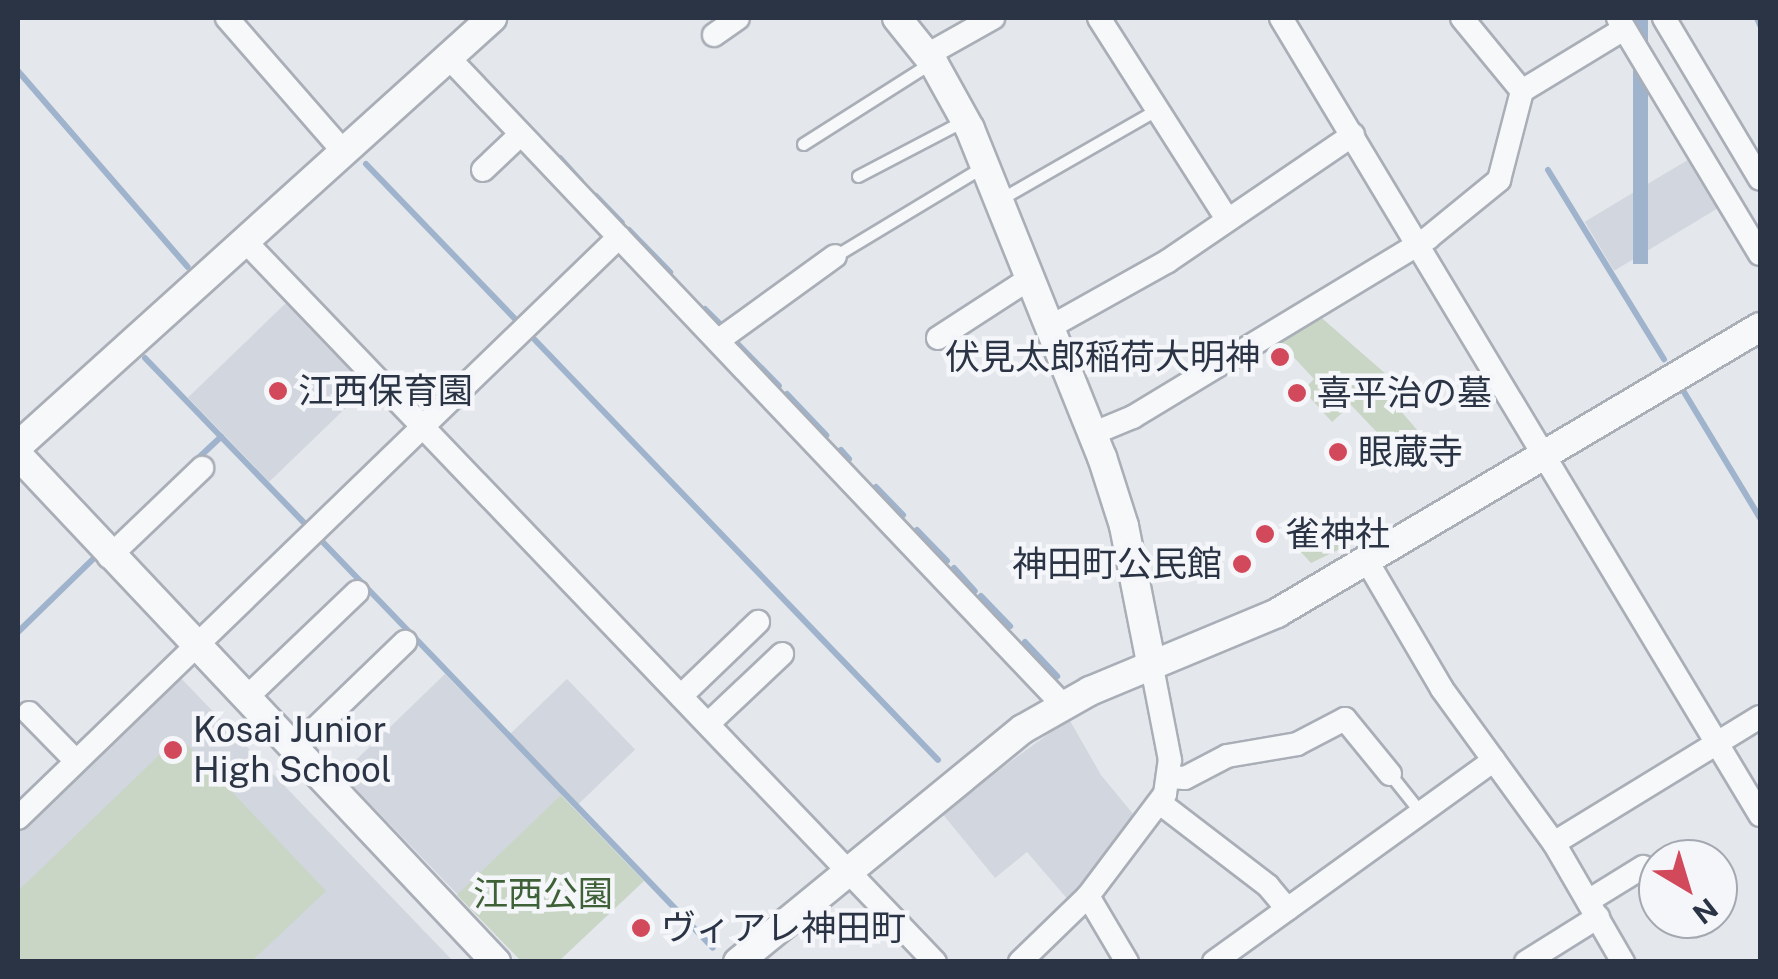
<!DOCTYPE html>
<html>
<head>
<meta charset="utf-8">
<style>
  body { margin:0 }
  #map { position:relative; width:1778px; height:979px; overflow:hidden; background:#e4e7ec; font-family:"Public Sans","Noto Sans JP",sans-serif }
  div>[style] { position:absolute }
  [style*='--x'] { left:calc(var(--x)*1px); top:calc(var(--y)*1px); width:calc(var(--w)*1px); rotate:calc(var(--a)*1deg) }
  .built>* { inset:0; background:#d2d6de; transform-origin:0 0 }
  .green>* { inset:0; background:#c9d6c5 }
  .water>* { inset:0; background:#9fb4cc; transform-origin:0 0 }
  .stream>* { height:6px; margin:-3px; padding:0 3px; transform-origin:3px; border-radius:3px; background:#9fb4cc }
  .roads { filter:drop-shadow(2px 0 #a9aeb7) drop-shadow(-2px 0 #a9aeb7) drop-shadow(0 2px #a9aeb7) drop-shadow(0 -2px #a9aeb7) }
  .service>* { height:11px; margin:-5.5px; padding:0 5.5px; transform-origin:5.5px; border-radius:5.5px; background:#f7f8fa }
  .minor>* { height:22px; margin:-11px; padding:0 11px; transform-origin:11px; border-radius:11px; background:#f7f8fa }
  .tertiary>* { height:28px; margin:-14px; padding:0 14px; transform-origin:14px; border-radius:14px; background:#f7f8fa }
  .dots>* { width:28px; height:28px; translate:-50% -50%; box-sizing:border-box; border:5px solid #f4f6f9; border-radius:50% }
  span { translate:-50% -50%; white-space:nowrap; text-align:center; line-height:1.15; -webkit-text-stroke:9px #f4f6f9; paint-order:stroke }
  .poi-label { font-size:35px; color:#2b3445 }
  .right { translate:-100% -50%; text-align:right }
  .left { translate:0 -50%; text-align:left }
  .park-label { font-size:35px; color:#3f6138 }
  .frame { position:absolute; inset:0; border:20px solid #2b3445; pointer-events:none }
  .north { position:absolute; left:1638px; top:839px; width:100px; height:100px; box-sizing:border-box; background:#f4f6f9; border:2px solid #a4a8b1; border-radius:50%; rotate:142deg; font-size:28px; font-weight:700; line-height:40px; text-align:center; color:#2b3445 }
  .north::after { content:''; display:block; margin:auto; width:35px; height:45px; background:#d1495b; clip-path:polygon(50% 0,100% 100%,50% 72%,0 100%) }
</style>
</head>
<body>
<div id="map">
  <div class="built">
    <div style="left:1691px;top:158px;width:57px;height:124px;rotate:59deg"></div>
    <div style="left:288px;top:301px;width:117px;height:139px;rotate:46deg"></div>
    <div style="clip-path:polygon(175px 672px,453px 961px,18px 962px,18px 827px)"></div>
    <div style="left:445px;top:674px;width:168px;height:144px;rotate:46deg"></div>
    <div style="left:567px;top:679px;width:98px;height:79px;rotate:46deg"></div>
    <div style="clip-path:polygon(1069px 719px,1101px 775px,1138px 820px,1070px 902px,1027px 852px,995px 878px,941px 812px)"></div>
  </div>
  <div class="green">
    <div style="clip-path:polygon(1316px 313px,1387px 375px,1379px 386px,1432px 447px,1409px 466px,1351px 405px,1332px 422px,1303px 390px,1314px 379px,1275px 337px)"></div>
    <div style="clip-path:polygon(1302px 516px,1340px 539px,1342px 548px,1311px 563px,1300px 551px,1308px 536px,1295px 520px)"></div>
    <div style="clip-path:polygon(179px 736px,326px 891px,252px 961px,18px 961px,18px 891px)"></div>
    <div style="clip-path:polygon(561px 795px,644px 881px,559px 961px,521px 961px,457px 895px)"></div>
  </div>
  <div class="water">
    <div style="left:1633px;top:18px;width:15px;height:246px"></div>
  </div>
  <div class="stream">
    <div style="--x:1757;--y:18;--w:8;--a:67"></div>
    <div style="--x:18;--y:71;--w:259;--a:49.1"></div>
    <div style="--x:560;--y:158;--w:31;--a:48"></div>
    <div style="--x:366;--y:164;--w:222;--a:46.1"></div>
    <div style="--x:1548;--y:170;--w:222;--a:58.5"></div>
    <div style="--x:596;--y:196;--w:37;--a:46"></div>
    <div style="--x:629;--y:230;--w:59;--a:45.7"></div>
    <div style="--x:705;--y:309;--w:25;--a:45"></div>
    <div style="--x:732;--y:338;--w:67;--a:45.6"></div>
    <div style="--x:535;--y:340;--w:582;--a:46.18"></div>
    <div style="--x:145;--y:358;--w:235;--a:46"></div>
    <div style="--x:1684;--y:392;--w:147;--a:58.9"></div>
    <div style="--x:787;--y:394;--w:57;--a:46.4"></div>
    <div style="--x:841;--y:450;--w:12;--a:48"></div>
    <div style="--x:194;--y:462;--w:37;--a:-43"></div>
    <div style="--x:876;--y:487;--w:39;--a:46"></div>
    <div style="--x:917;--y:530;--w:43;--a:45.9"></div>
    <div style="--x:317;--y:536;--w:571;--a:46.13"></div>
    <div style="--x:954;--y:568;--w:31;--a:48"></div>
    <div style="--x:981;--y:596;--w:42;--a:46"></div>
    <div style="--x:18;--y:632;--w:106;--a:-44.2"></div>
    <div style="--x:1025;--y:642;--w:47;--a:46.7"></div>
  </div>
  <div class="roads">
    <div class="service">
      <div style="--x:803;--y:144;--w:153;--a:-32.4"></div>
      <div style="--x:858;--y:176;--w:121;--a:-27.6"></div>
      <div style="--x:999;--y:200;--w:181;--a:-29.8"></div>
      <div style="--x:835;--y:256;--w:174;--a:-31.1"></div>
      <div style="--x:1390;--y:774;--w:50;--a:51.5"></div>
    </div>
    <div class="minor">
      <div style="--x:227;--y:18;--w:178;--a:48.9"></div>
      <div style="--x:1099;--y:18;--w:238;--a:57.5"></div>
      <div style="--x:1281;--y:18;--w:930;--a:58.99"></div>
      <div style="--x:1462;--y:18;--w:94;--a:50.6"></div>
      <div style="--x:1618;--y:18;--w:275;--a:59"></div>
      <div style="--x:1664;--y:18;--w:187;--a:59.2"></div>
      <div style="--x:714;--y:35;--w:29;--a:-35"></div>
      <div style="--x:927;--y:55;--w:76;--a:-29.3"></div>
      <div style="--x:448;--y:57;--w:893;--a:46.5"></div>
      <div style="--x:483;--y:170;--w:52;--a:-43.5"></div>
      <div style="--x:245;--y:241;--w:998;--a:46.26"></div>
      <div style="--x:1050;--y:327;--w:135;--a:-29.2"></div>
      <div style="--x:1168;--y:261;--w:224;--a:-34.3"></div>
      <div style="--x:938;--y:338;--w:108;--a:-33"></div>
      <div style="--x:719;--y:340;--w:143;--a:-35.9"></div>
      <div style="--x:1092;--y:434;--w:44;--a:-22.5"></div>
      <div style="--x:1133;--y:417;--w:345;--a:-31.2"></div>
      <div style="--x:1428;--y:238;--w:92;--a:-39.2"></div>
      <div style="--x:1499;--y:180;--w:92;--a:-75.5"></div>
      <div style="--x:1522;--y:91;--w:119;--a:-31.3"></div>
      <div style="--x:109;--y:557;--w:129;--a:-43.7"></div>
      <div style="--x:1367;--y:561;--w:148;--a:59.6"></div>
      <div style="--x:1442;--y:689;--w:190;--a:54"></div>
      <div style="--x:1554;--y:843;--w:138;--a:59.9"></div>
      <div style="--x:681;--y:696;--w:107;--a:-43.9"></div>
      <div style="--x:245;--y:699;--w:155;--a:-43.7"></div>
      <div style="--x:29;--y:713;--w:67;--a:45.6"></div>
      <div style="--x:708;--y:724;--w:102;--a:-43.4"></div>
      <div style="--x:293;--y:750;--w:156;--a:-44"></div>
      <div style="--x:1170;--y:777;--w:15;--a:4"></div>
      <div style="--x:1185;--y:778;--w:47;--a:-27.6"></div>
      <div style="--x:1227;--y:756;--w:71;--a:-9.7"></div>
      <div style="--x:1297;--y:744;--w:54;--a:-27.5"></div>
      <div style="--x:1345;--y:719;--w:71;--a:50.7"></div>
      <div style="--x:1160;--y:803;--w:136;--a:37.5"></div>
      <div style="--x:1268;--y:886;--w:30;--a:50"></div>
      <div style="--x:18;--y:818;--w:836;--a:-44.03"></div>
      <div style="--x:1554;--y:843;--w:241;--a:-31.5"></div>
      <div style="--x:1088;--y:896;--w:77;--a:59.4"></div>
      <div style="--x:1588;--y:901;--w:65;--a:-31.7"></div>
      <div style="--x:1020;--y:962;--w:95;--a:-44.1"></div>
      <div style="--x:1088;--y:896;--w:128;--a:-53"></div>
      <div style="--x:1165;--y:794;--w:34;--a:-82"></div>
      <div style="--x:1170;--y:760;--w:95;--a:-101"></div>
      <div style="--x:1214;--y:962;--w:345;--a:-35.8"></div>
      <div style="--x:1526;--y:962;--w:85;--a:-32"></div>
    </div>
    <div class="tertiary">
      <div style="--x:897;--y:18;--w:59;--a:51.2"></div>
      <div style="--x:934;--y:64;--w:74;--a:61"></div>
      <div style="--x:970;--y:129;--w:354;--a:68.1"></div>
      <div style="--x:1102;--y:457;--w:72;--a:72.3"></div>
      <div style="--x:1124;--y:526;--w:144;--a:78.8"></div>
      <div style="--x:18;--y:446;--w:639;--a:-42.08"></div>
      <div style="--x:18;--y:455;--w:697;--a:46.69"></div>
      <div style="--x:738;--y:962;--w:368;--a:-39.3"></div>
      <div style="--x:1023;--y:729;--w:77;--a:-29.6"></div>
      <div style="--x:1090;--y:691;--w:203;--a:-22.6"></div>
      <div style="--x:1277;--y:613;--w:561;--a:-30.63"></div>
    </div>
  </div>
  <div class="dots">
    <div style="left:1280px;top:357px;background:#d1495b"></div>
    <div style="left:278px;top:391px;background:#d1495b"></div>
    <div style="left:1297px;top:393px;background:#d1495b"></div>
    <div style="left:1338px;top:452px;background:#d1495b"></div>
    <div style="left:1265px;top:534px;background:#d1495b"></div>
    <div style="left:1242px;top:564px;background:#d1495b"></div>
    <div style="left:173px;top:750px;background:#d1495b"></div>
    <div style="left:641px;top:928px;background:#d1495b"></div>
  </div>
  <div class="poi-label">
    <span class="right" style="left:1260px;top:357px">伏見太郎稲荷大明神</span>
    <span class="left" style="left:298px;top:391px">江西保育園</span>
    <span class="left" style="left:1317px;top:393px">喜平治の墓</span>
    <span class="left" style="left:1358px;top:452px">眼蔵寺</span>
    <span class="left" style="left:1285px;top:534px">雀神社</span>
    <span class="right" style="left:1222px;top:564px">神田町公民館</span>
    <span class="left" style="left:193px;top:750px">Kosai Junior<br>High School</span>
    <span class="left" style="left:661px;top:928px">ヴィアレ神田町</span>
  </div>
  <div class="park-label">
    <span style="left:543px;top:894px">江西公園</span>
  </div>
  <div class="frame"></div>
  <div class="north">N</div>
</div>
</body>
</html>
